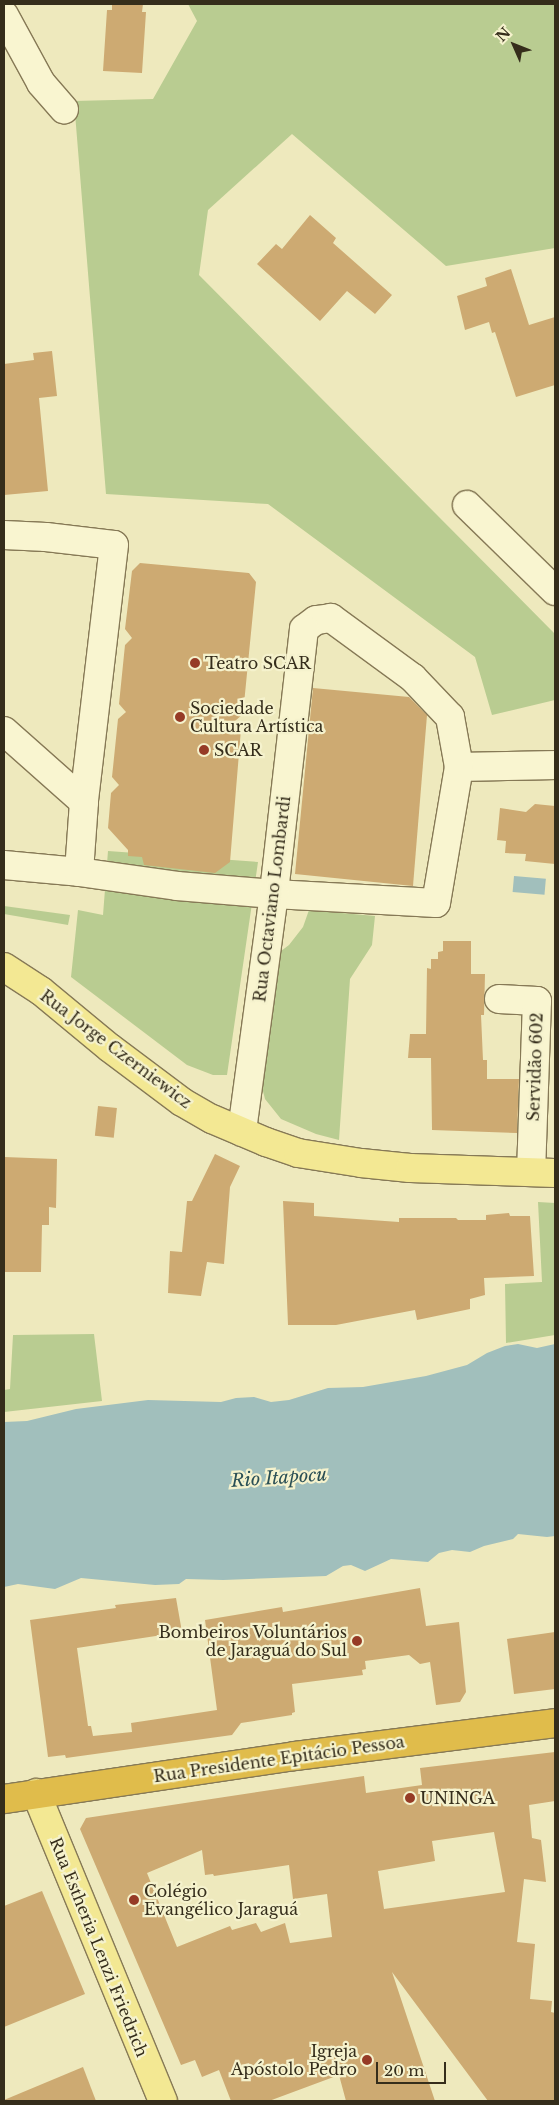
<!DOCTYPE html>
<html>
<head>
<meta charset="utf-8">
<style>
  body { margin:0 }
  #map { position:relative; width:559px; height:2105px; overflow:hidden; background:#eee9bd; font-family:"Libre Baskerville",serif }
  div>[style] { position:absolute }
  [style*='--x'] { left:calc(var(--x)*1px); top:calc(var(--y)*1px); width:calc(var(--w)*1px); rotate:calc(var(--a)*1deg) }
  .green>* { inset:0; background:#b9cc91 }
  .water>* { inset:0; background:#a1bfbc; transform-origin:0 0 }
  .building>* { inset:0; background:#cdaa72; transform-origin:0 0 }
  .roads { filter:drop-shadow(1px 0 #867956) drop-shadow(-1px 0 #867956) drop-shadow(0 1px #867956) drop-shadow(0 -1px #867956) }
  .minor>* { height:28px; margin:-14px; padding:0 14px; transform-origin:14px; border-radius:14px; background:#f9f5d0 }
  .major>* { height:28px; margin:-14px; padding:0 14px; transform-origin:14px; border-radius:14px; background:#f3e893 }
  .highway>* { height:28px; margin:-14px; padding:0 14px; transform-origin:14px; border-radius:14px; background:#e0bc4b }
  .dots>* { width:14px; height:14px; translate:-50% -50%; box-sizing:border-box; border:2px solid #f5f2cd; border-radius:50% }
  span { translate:-50% -50%; white-space:nowrap; text-align:center; line-height:1.15; -webkit-text-stroke:4.5px #f5f2cd; paint-order:stroke }
  .poi-label { font-size:16px; color:#352d1b }
  .left { translate:0 -50%; text-align:left }
  .right { translate:-100% -50%; text-align:right }
  .street-label { font-size:16px; color:#352d1b }
  .water-label { font-size:18px; color:#2a4f55; font-style:italic }
  .frame { position:absolute; inset:0; border:5px solid #352d1b; pointer-events:none }
  .north { position:absolute; left:489px; top:20px; width:50px; height:50px; -webkit-text-stroke:4px #f5f2cd; paint-order:stroke; rotate:314deg; font-size:14px; font-weight:700; line-height:20px; text-align:center; color:#352d1b }
  .north::after { content:''; display:block; margin:auto; width:18px; height:22px; background:#352d1b; clip-path:polygon(50% 0,100% 100%,50% 72%,0 100%) }
  .scale { position:absolute; left:376px; top:2062px; width:70px; height:22px; box-sizing:border-box; border:2px solid #352d1b; border-top:0; padding-left:6px; font-size:15px; line-height:18px; white-space:nowrap; color:#352d1b; -webkit-text-stroke:4px #f5f2cd; paint-order:stroke }
</style>
</head>
<body>
<div id="map">
  <div class="green">
    <div style="clip-path:polygon(188px 4px,555px 4px,555px 248px,446px 266px,292px 134px,208px 210px,199px 275px,555px 634px,555px 700px,492px 715px,475px 657px,268px 504px,106px 494px,74px 101px,153px 99px,197px 21px)"></div>
    <div style="clip-path:polygon(108px 851px,258px 862px,227px 1075px,213px 1075px,187px 1065px,71px 977px,78px 910px,103px 915px)"></div>
    <div style="clip-path:polygon(4px 906px,70px 915px,68px 925px,4px 914px)"></div>
    <div style="clip-path:polygon(309px 910px,375px 916px,372px 945px,350px 979px,339px 1140px,316px 1134px,281px 1119px,265px 1099px,261px 1083px,277px 954px,289px 945px,303px 927px)"></div>
    <div style="clip-path:polygon(538px 1202px,555px 1203px,555px 1335px,506px 1343px,505px 1284px,542px 1282px)"></div>
    <div style="clip-path:polygon(94px 1334px,102px 1401px,4px 1412px,4px 1390px,10px 1389px,13px 1335px)"></div>
  </div>
  <div class="water">
    <div style="left:514px;top:876px;width:32px;height:16px;rotate:5deg"></div>
    <div style="clip-path:polygon(518px 1344px,537px 1348px,555px 1344px,555px 1536px,547px 1537px,518px 1534px,513px 1539px,484px 1546px,470px 1552px,452px 1550px,439px 1553px,428px 1562px,391px 1559px,365px 1571px,351px 1565px,343px 1566px,326px 1576px,223px 1580px,186px 1579px,179px 1584px,155px 1585px,81px 1578px,55px 1589px,18px 1584px,4px 1587px,4px 1422px,27px 1421px,76px 1409px,148px 1400px,221px 1402px,236px 1398px,254px 1397px,271px 1402px,289px 1400px,328px 1388px,363px 1387px,426px 1376px,467px 1365px,487px 1353px,505px 1346px)"></div>
  </div>
  <div class="building">
    <div style="clip-path:polygon(112px 4px,143px 4px,142px 12px,146px 12px,142px 73px,103px 71px,107px 10px,112px 10px)"></div>
    <div style="clip-path:polygon(310px 215px,336px 238px,333px 243px,392px 295px,375px 314px,347px 291px,320px 321px,257px 264px,276px 244px,282px 249px)"></div>
    <div style="clip-path:polygon(511px 269px,529px 325px,555px 317px,555px 385px,516px 397px,495px 332px,492px 333px,489px 322px,465px 330px,457px 296px,487px 286px,485px 278px)"></div>
    <div style="clip-path:polygon(52px 351px,57px 396px,39px 398px,48px 491px,4px 495px,4px 364px,34px 360px,33px 353px)"></div>
    <div style="clip-path:polygon(140px 563px,249px 573px,256px 582px,243px 714px,235px 721px,241px 729px,230px 862px,215px 873px,144px 865px,142px 857px,128px 856px,128px 850px,108px 828px,111px 793px,119px 785px,112px 777px,118px 719px,126px 712px,119px 704px,125px 645px,132px 638px,125px 629px,132px 571px)"></div>
    <div style="clip-path:polygon(313px 688px,409px 697px,427px 715px,413px 886px,295px 874px)"></div>
    <div style="clip-path:polygon(535px 804px,555px 806px,555px 864px,525px 861px,526px 854px,505px 853px,506px 841px,497px 840px,500px 808px,526px 812px)"></div>
    <div style="clip-path:polygon(443px 941px,471px 941px,471px 974px,485px 974px,484px 1015px,481px 1015px,483px 1060px,487px 1060px,487px 1079px,519px 1079px,517px 1133px,432px 1130px,431px 1058px,408px 1058px,410px 1034px,426px 1034px,427px 968px,431px 969px,431px 959px,438px 959px,438px 952px,443px 951px)"></div>
    <div style="left:98px;top:1106px;width:19px;height:30px;rotate:6deg"></div>
    <div style="clip-path:polygon(215px 1154px,240px 1166px,230px 1187px,224px 1264px,207px 1262px,201px 1296px,168px 1293px,170px 1251px,182px 1252px,187px 1201px,192px 1201px)"></div>
    <div style="clip-path:polygon(4px 1157px,57px 1159px,56px 1208px,49px 1207px,49px 1225px,42px 1225px,41px 1272px,4px 1272px)"></div>
    <div style="clip-path:polygon(283px 1201px,314px 1203px,314px 1216px,399px 1222px,399px 1218px,456px 1218px,458px 1220px,486px 1220px,486px 1215px,509px 1213px,510px 1216px,530px 1216px,534px 1276px,484px 1278px,485px 1295px,470px 1299px,470px 1309px,417px 1320px,415px 1310px,336px 1325px,288px 1325px)"></div>
    <div style="clip-path:polygon(420px 1588px,426px 1626px,459px 1622px,466px 1692px,460px 1702px,436px 1705px,430px 1662px,420px 1664px,409px 1655px,365px 1661px,366px 1669px,362px 1670px,363px 1675px,292px 1684px,295px 1712px,292px 1713px,292px 1715px,241px 1723px,232px 1735px,66px 1758px,65px 1755px,48px 1757px,30px 1620px,116px 1608px,115px 1605px,176px 1598px,182px 1632px,77px 1648px,88px 1726px,91px 1726px,93px 1736px,132px 1732px,131px 1723px,217px 1710px,205px 1620px,282px 1607px,283px 1612px)"></div>
    <div style="clip-path:polygon(555px 1632px,555px 1689px,514px 1694px,507px 1639px)"></div>
    <div style="clip-path:polygon(evenodd,555px 1752px,555px 1801px,529px 1805px,532px 1838px,541px 1840px,546px 1882px,524px 1879px,517px 1942px,535px 1944px,530px 1999px,552px 2001px,551px 2012px,555px 2013px,555px 2101px,488px 2101px,392px 1972px,435px 2101px,346px 2101px,339px 2075px,269px 2101px,231px 2101px,219px 2070px,202px 2077px,195px 2060px,181px 2065px,80px 1829px,86px 1818px,364px 1776px,366px 1793px,422px 1785px,420px 1768px,555px 1752px,494px 1832px,505px 1892px,384px 1909px,378px 1871px,435px 1861px,432px 1841px,494px 1832px,555px 1752px,202px 1850px,205px 1875px,213px 1874px,214px 1876px,289px 1865px,293px 1899px,327px 1894px,332px 1937px,290px 1943px,285px 1923px,261px 1932px,256px 1923px,232px 1930px,230px 1926px,177px 1947px,147px 1873px,202px 1850px)"></div>
    <div style="clip-path:polygon(42px 1891px,85px 1994px,4px 2027px,4px 1906px)"></div>
    <div style="clip-path:polygon(83px 2067px,96px 2101px,4px 2101px,4px 2100px)"></div>
  </div>
  <div class="roads">
    <div class="minor">
      <div style="--x:4;--y:15;--w:77;--a:61.4"></div>
      <div style="--x:41;--y:83;--w:35;--a:49"></div>
      <div style="--x:467;--y:505;--w:123;--a:44.3"></div>
      <div style="--x:4;--y:535;--w:42;--a:2.7"></div>
      <div style="--x:46;--y:537;--w:68;--a:6.7"></div>
      <div style="--x:114;--y:545;--w:259;--a:96.7"></div>
      <div style="--x:84;--y:802;--w:70;--a:94.1"></div>
      <div style="--x:4;--y:731;--w:107;--a:41.6"></div>
      <div style="--x:459;--y:767;--w:96;--a:-1.2"></div>
      <div style="--x:4;--y:865;--w:75;--a:5.3"></div>
      <div style="--x:79;--y:872;--w:99;--a:8.1"></div>
      <div style="--x:177;--y:886;--w:97;--a:4.7"></div>
      <div style="--x:274;--y:894;--w:162;--a:3.2"></div>
      <div style="--x:436;--y:903;--w:138;--a:-80.4"></div>
      <div style="--x:459;--y:767;--w:51;--a:-100.2"></div>
      <div style="--x:450;--y:717;--w:54;--a:-133.5"></div>
      <div style="--x:413;--y:678;--w:102;--a:-143.8"></div>
      <div style="--x:331;--y:618;--w:15;--a:172"></div>
      <div style="--x:316;--y:620;--w:15;--a:143"></div>
      <div style="--x:304;--y:629;--w:267;--a:96.5"></div>
      <div style="--x:274;--y:894;--w:240;--a:97.7"></div>
      <div style="--x:499;--y:999;--w:38;--a:3"></div>
      <div style="--x:537;--y:1001;--w:171;--a:92"></div>
    </div>
    <div class="major">
      <div style="--x:4;--y:967;--w:44;--a:33"></div>
      <div style="--x:41;--y:991;--w:89;--a:39.6"></div>
      <div style="--x:110;--y:1048;--w:90;--a:36.9"></div>
      <div style="--x:182;--y:1102;--w:34;--a:30"></div>
      <div style="--x:212;--y:1119;--w:59;--a:23.1"></div>
      <div style="--x:266;--y:1142;--w:34;--a:19"></div>
      <div style="--x:298;--y:1153;--w:64;--a:9"></div>
      <div style="--x:361;--y:1163;--w:49;--a:5.8"></div>
      <div style="--x:410;--y:1168;--w:145;--a:2"></div>
      <div style="--x:36;--y:1793;--w:333;--a:67.6"></div>
    </div>
    <div class="highway">
      <div style="--x:4;--y:1799;--w:294;--a:-8.4"></div>
      <div style="--x:295;--y:1756;--w:262;--a:-7.2"></div>
    </div>
  </div>
  <div class="dots">
    <div style="left:195px;top:663px;background:#963b26"></div>
    <div style="left:180px;top:717px;background:#963b26"></div>
    <div style="left:204px;top:750px;background:#963b26"></div>
    <div style="left:357px;top:1641px;background:#963b26"></div>
    <div style="left:410px;top:1798px;background:#963b26"></div>
    <div style="left:134px;top:1900px;background:#963b26"></div>
    <div style="left:367px;top:2060px;background:#963b26"></div>
  </div>
  <div class="poi-label">
    <span class="left" style="left:205px;top:663px">Teatro SCAR</span>
    <span class="left" style="left:190px;top:717px">Sociedade<br>Cultura Artística</span>
    <span class="left" style="left:214px;top:750px">SCAR</span>
    <span class="right" style="left:347px;top:1641px">Bombeiros Voluntários<br>de Jaraguá do Sul</span>
    <span class="left" style="left:420px;top:1798px">UNINGA</span>
    <span class="left" style="left:144px;top:1900px">Colégio<br>Evangélico Jaraguá</span>
    <span class="right" style="left:357px;top:2060px">Igreja<br>Apóstolo Pedro</span>
  </div>
  <div class="street-label">
    <span style="left:272px;top:899px;rotate:-83deg">Rua Octaviano Lombardi</span>
    <span style="left:116px;top:1049px;rotate:37deg">Rua Jorge Czerniewicz</span>
    <span style="left:535px;top:1067px;rotate:-88deg">Servidão 602</span>
    <span style="left:279px;top:1759px;rotate:-8deg">Rua Presidente Epitácio Pessoa</span>
    <span style="left:99px;top:1947px;rotate:68deg">Rua Estheria Lenzi Friedrich</span>
  </div>
  <div class="water-label">
    <span style="left:279px;top:1478px;rotate:-4deg">Rio Itapocu</span>
  </div>
  <div class="frame"></div>
  <div class="north">N</div>
  <div class="scale">20 m</div>
</div>
</body>
</html>
